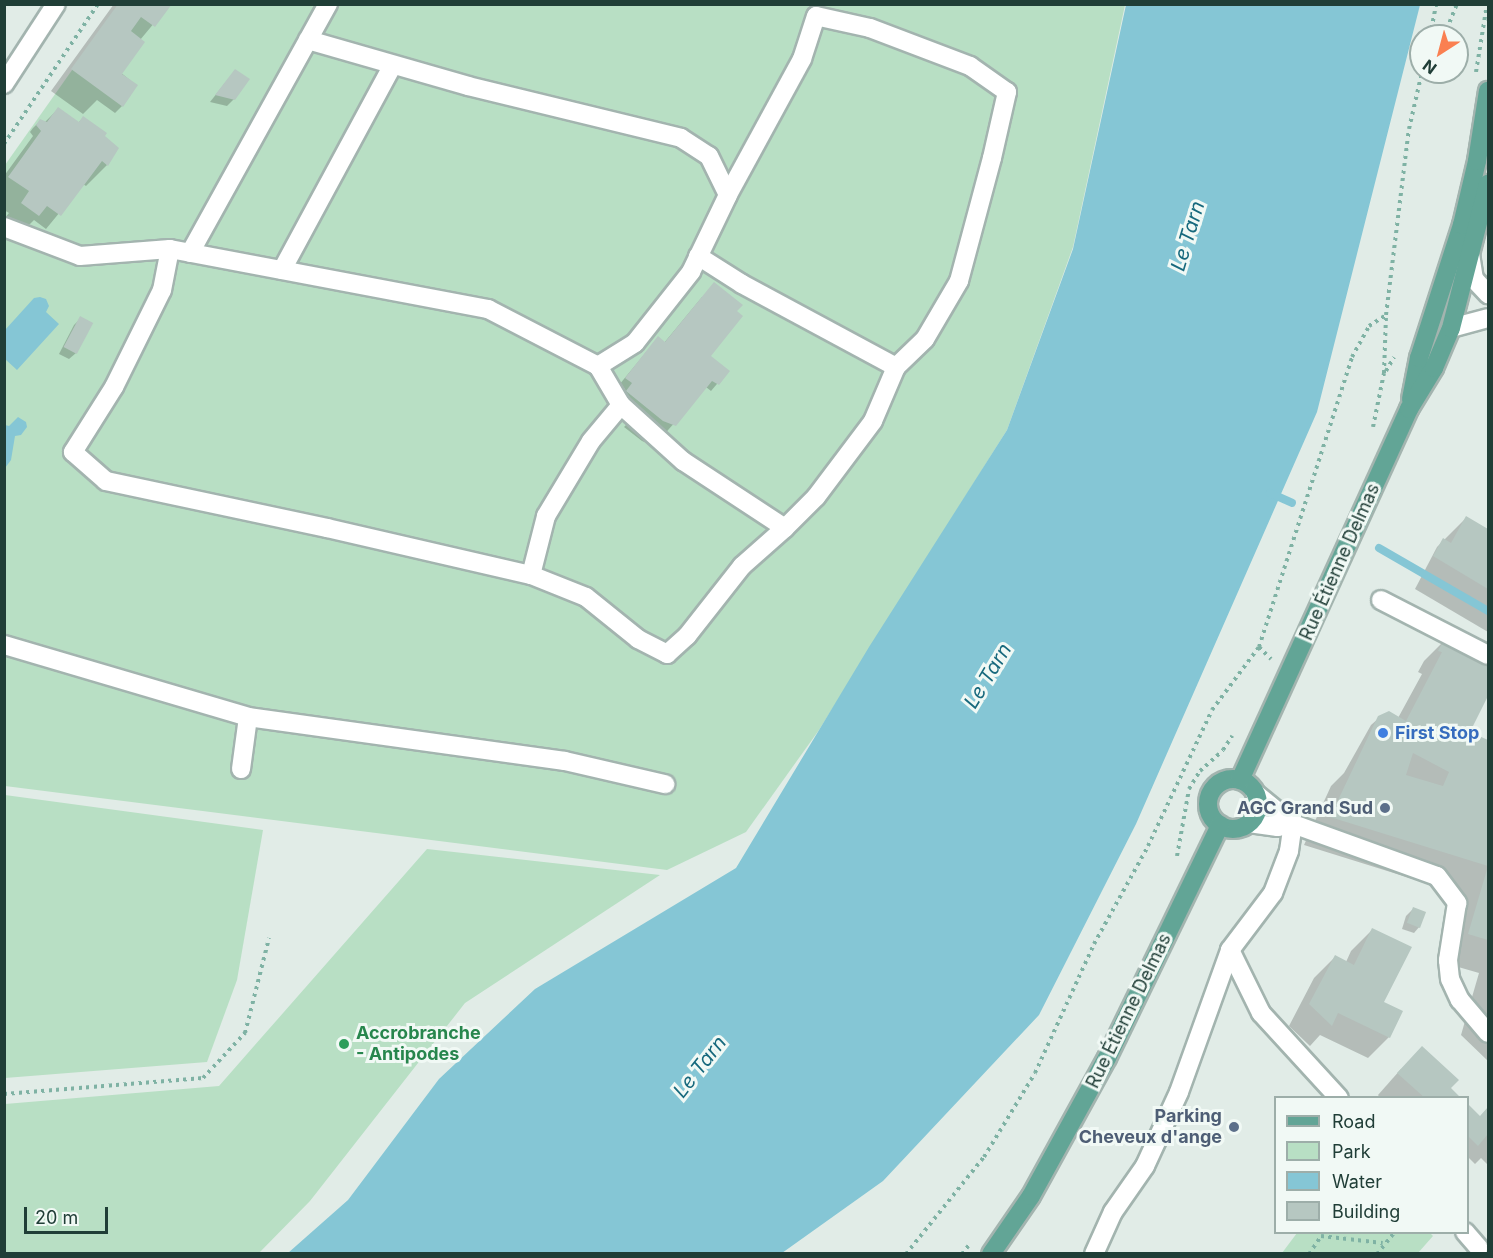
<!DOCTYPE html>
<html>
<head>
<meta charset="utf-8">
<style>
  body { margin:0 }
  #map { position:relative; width:1493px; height:1258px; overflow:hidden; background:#e1ece7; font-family:Inter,sans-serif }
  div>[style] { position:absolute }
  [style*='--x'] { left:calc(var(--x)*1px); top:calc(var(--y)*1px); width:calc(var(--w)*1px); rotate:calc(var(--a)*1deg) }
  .green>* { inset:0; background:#b8dfc4 }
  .water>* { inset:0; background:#85c6d5 }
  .shadow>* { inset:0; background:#0003 }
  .stream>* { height:8px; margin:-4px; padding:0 4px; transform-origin:4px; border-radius:4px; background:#85c6d5 }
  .building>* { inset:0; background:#b6c7c1; transform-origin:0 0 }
  .path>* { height:4px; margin-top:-2px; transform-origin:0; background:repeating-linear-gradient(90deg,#7fb2a4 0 3px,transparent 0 7.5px) }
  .roads { filter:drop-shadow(2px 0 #a3b4af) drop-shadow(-2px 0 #a3b4af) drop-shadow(0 2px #a3b4af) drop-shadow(0 -2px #a3b4af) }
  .minor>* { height:18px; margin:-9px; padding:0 9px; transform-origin:9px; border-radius:9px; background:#fff }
  .major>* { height:18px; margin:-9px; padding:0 9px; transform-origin:9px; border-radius:9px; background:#62a596 }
  .major>.ring { margin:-9px; padding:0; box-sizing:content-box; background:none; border:18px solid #62a596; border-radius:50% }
  .dots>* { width:16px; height:16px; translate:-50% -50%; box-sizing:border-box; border:3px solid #f1f9f5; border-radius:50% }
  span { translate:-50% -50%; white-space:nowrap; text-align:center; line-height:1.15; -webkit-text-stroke:6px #f1f9f5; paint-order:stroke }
  .street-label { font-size:18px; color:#203e37 }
  .shop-label { font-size:18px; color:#366cbe; font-weight:700 }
  .left { translate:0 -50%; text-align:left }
  .service-label { font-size:18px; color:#4e5e75; font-weight:700 }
  .right { translate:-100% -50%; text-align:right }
  .leisure-label { font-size:18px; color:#27864d; font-weight:700 }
  .water-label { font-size:20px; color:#17697d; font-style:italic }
  .frame { position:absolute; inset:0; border:6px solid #203e37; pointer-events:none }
  .legend { position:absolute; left:1274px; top:1096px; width:195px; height:138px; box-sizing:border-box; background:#f1f9f5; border:2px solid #9daea9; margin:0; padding:8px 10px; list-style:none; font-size:18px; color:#203e37 }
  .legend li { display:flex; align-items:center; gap:12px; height:30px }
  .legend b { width:30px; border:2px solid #9daea9 }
  .north { position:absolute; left:1409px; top:24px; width:60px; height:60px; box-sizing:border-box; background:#f1f9f5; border:2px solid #9daea9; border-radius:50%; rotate:216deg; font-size:16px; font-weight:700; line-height:24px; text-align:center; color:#203e37 }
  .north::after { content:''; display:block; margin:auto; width:21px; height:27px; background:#fa8051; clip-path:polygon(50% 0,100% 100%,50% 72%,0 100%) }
  .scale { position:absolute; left:24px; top:1207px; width:84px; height:27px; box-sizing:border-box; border:3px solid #203e37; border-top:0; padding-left:8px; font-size:18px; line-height:21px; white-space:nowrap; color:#203e37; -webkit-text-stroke:4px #f1f9f5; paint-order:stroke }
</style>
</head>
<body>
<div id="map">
  <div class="green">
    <div style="clip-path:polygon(118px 5px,1125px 5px,1073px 247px,1007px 430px,819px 730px,746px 832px,667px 870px,5px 786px,5px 165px)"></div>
    <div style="clip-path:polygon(5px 795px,263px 830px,237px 980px,207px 1062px,5px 1078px)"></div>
    <div style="clip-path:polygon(427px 849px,660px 875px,465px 1003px,310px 1201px,259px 1253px,5px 1253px,5px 1104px,219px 1086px)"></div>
    <div style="clip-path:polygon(1429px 1232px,1433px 1236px,1418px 1253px,1282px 1253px,1297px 1233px)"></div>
  </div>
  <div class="water">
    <div style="clip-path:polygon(1126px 5px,1420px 5px,1317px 412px,1136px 824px,1039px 1015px,883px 1181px,782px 1253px,288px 1253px,348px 1200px,439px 1079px,535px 989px,736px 868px,869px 647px,1007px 430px,1073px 249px)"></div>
    <div style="clip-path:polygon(40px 297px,46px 299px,49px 306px,46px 312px,59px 324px,17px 370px,5px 359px,5px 330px,34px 298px)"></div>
    <div style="clip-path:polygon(18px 417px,26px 422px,27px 427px,21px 435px,15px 436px,11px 460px,5px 468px,5px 425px,9px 426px)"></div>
  </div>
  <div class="shadow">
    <div style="clip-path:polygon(114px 4px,170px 4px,140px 40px,120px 72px,136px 85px,122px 106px,115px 113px,97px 100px,83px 114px,51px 91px)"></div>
    <div style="clip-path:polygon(229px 78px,234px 99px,227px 106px,210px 102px)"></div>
    <div style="clip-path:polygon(58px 109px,78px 123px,83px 118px,107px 165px,86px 186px,83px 184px,46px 229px,34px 220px,17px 237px,4px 219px,9px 213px,4px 210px,4px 176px,33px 136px,30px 132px,33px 128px,40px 121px,44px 123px)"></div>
    <div style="clip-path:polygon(702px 297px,709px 356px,728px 371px,711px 391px,706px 387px,654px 446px,642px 441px,624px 427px,628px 423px,610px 408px,625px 389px,619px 385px,652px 345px,664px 343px)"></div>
    <div style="clip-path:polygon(81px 318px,76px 353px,69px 359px,59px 354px,74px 325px)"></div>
    <div style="clip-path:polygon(1466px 518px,1488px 531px,1488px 632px,1415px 589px,1437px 547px)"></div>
    <div style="clip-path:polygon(1445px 640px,1487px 663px,1488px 668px,1488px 693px,1465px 738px,1471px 734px,1488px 742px,1488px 1061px,1461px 1035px,1479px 973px,1441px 962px,1461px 894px,1304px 845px,1331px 786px,1344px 773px,1371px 725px,1379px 718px,1398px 718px,1422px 674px,1418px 672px,1424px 661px)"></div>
    <div style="clip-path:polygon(1413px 909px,1420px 926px,1414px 933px,1402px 929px,1406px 916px)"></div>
    <div style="clip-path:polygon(1372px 930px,1389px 1037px,1368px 1058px,1320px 1035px,1310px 1046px,1289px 1026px,1314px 978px,1335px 957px,1346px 962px,1351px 951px)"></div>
    <div style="clip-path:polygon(1401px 1069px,1449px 1089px,1459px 1098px,1380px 1098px,1378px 1095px)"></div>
    <div style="clip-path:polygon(1468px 1106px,1479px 1118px,1488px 1108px,1488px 1165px,1481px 1158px,1475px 1164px,1468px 1157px)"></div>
  </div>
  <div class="stream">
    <div style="--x:1270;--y:493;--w:24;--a:24"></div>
    <div style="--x:1379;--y:548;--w:126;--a:30"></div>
  </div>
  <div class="building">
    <div style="clip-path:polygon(118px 4px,172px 4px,155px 27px,141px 17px,131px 31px,145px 42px,122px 74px,138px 85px,123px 107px,71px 69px)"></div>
    <div style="clip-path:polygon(235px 69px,250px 79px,235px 100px,215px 95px)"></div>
    <div style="clip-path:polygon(58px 107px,79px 122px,83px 116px,107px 133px,105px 136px,119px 148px,108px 166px,102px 161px,61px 216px,47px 206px,39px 216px,21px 203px,29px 191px,8px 177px,41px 131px,36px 125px,40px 119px,47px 122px)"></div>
    <div style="clip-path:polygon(714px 282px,743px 305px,737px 311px,743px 316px,711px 356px,730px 371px,719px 385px,712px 381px,676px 426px,663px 421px,626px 391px,632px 383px,625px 378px,658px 336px,665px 342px)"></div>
    <div style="left:80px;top:316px;width:15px;height:35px;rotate:28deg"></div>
    <div style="clip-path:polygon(1466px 516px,1488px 529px,1488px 589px,1433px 556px,1443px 538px,1451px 543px)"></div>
    <div style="clip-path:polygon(evenodd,1445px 638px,1488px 662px,1488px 696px,1470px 732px,1488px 740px,1488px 940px,1468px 934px,1488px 866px,1330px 817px,1378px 716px,1389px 711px,1406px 721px,1442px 652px,1438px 651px,1445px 638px,1413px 753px,1449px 772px,1443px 786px,1406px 775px,1413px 753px)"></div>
    <div style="left:1413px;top:907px;width:14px;height:17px;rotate:21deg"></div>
    <div style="clip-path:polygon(1372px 928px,1412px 947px,1384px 1002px,1403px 1011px,1390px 1038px,1338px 1013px,1332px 1026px,1309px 1004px,1335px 955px,1354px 965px)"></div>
    <div style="clip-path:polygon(1422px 1046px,1459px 1080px,1451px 1088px,1461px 1098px,1425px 1098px,1397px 1073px)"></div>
    <div style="clip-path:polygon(1468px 1104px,1480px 1116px,1488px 1107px,1488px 1134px,1478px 1146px,1468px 1136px)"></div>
  </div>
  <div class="path">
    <div style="--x:1430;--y:36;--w:33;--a:-79"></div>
    <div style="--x:1444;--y:36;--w:35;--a:-68"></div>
    <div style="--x:1476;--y:72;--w:69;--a:-80.8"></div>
    <div style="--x:4;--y:144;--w:169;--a:-56.1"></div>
    <div style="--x:1386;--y:371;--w:16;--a:-60"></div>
    <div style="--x:1373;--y:427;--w:55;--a:-78.5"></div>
    <div style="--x:1384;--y:373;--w:57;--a:-88"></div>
    <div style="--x:1259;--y:647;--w:17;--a:45"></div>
    <div style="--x:1177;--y:856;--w:68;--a:-79.8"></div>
    <div style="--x:1189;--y:789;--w:21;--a:-59"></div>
    <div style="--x:1200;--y:771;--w:31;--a:-42"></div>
    <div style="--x:1223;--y:750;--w:17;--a:-57"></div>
    <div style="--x:4;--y:1094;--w:200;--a:-4.6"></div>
    <div style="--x:203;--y:1078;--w:62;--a:-47"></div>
    <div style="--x:245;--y:1033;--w:98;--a:-75.8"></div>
    <div style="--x:906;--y:1254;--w:124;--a:-51.2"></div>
    <div style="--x:984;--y:1157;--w:98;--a:-58.7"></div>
    <div style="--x:1035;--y:1073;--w:142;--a:-65.4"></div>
    <div style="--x:1094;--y:944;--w:112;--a:-61.1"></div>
    <div style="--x:1148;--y:846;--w:150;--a:-64.8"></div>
    <div style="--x:1212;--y:710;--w:79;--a:-53.3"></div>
    <div style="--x:1259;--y:647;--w:305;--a:-72.2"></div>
    <div style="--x:1352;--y:357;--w:35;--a:-61"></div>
    <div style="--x:1369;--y:326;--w:20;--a:-33"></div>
    <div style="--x:1386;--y:315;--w:187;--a:-83"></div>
    <div style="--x:1409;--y:129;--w:58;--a:-77.2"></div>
    <div style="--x:962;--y:1254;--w:11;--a:-52"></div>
    <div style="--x:1309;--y:1254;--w:22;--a:-56"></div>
    <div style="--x:1321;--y:1236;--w:62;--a:6.4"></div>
    <div style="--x:1377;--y:1254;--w:28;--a:-51"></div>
  </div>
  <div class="roads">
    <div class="minor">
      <div style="--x:308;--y:40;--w:166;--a:16"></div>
      <div style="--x:468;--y:86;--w:219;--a:13.7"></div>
      <div style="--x:681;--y:138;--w:33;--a:33"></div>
      <div style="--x:709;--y:156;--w:43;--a:64"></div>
      <div style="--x:4;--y:84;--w:95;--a:-57"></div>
      <div style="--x:4;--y:227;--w:81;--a:20.9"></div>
      <div style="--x:80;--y:256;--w:90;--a:-4.4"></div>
      <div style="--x:170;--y:249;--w:324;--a:10.7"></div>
      <div style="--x:488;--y:309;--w:124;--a:27.4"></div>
      <div style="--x:598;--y:366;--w:45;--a:59.5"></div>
      <div style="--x:621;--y:405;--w:84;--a:42.1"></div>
      <div style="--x:683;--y:461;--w:122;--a:33.3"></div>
      <div style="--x:785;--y:528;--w:44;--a:-45"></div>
      <div style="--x:816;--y:497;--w:95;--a:-53.1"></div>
      <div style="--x:873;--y:421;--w:59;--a:-66.9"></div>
      <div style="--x:896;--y:367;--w:40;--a:-44"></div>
      <div style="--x:925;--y:339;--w:67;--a:-59.6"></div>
      <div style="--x:959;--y:281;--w:127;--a:-75"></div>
      <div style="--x:992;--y:158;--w:68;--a:-77.2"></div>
      <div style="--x:1007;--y:92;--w:45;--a:-144.9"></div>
      <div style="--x:970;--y:66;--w:107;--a:-159.2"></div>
      <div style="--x:870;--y:28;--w:55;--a:-167.5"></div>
      <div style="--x:816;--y:16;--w:45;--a:108"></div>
      <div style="--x:802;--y:59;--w:155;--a:118.6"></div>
      <div style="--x:728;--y:195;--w:85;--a:115.7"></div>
      <div style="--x:691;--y:272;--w:90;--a:128.3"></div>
      <div style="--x:635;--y:343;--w:44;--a:148.1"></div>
      <div style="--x:170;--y:249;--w:42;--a:101"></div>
      <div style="--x:162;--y:290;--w:108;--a:116.3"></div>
      <div style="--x:114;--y:387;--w:77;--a:122.2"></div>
      <div style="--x:73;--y:452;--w:44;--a:41.3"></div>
      <div style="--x:106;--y:481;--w:226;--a:12"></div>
      <div style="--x:327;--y:528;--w:209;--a:13"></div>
      <div style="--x:531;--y:575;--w:59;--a:21.8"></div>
      <div style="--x:586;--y:597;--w:67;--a:38.9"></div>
      <div style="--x:638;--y:639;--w:33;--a:27"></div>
      <div style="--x:667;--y:654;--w:27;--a:-42"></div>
      <div style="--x:687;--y:636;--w:89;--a:-51.8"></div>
      <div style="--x:742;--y:566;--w:57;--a:-41.5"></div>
      <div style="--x:190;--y:253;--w:285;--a:-61"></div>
      <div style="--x:1470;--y:254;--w:25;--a:81"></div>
      <div style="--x:1474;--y:279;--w:21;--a:47"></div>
      <div style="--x:698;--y:256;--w:52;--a:32.5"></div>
      <div style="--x:742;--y:284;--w:175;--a:28.3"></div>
      <div style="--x:282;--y:270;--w:233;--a:-61.6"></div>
      <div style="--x:1451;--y:328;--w:38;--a:-15"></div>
      <div style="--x:531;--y:575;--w:61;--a:-75.7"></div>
      <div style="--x:546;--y:516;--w:87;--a:-59"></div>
      <div style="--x:591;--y:441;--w:47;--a:-50.2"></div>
      <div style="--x:1381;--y:600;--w:120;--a:27.2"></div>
      <div style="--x:4;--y:645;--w:254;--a:16.4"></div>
      <div style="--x:248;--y:717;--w:320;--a:7.9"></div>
      <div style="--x:565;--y:761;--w:103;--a:13"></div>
      <div style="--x:241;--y:769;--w:52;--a:-82.3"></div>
      <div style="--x:1255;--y:793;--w:49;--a:39.2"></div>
      <div style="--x:1293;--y:824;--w:153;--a:19.9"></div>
      <div style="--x:1437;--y:876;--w:34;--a:53"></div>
      <div style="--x:1457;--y:903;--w:58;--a:99"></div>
      <div style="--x:1448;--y:960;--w:19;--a:84"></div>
      <div style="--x:1450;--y:979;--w:23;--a:65"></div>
      <div style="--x:1460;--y:1000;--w:43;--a:49.7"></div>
      <div style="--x:1249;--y:823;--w:29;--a:8"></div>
      <div style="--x:1278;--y:827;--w:15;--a:-11"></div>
      <div style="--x:1230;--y:950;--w:70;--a:63.8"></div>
      <div style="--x:1261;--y:1013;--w:115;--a:47.5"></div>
      <div style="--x:1465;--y:1232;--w:21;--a:49"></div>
      <div style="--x:1094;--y:1254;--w:46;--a:-65.7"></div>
      <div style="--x:1113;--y:1212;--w:56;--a:-55.2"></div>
      <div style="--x:1145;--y:1166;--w:81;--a:-65.3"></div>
      <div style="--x:1179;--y:1092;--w:151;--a:-70.2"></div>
      <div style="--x:1230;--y:950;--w:71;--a:-53"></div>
      <div style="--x:1273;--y:893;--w:45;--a:-69.1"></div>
      <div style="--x:1289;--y:851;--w:27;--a:-82"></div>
    </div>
    <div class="major">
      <div style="--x:1411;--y:399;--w:42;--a:-79"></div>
      <div style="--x:1419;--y:358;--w:140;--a:-72.1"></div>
      <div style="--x:1462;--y:225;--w:66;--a:-76.8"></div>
      <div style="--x:1477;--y:161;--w:71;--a:-81.1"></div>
      <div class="ring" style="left:1208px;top:779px;width:32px;height:32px"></div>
      <div style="--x:1240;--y:780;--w:408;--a:-65.5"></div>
      <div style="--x:1409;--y:409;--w:48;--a:-58.6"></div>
      <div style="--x:1434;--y:368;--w:43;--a:-67"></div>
      <div style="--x:1451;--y:328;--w:149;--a:-75.6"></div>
      <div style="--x:991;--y:1254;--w:70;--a:-55.4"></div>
      <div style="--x:1031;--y:1196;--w:158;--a:-61.2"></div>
      <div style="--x:1107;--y:1058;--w:259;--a:-64.1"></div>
    </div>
  </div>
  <div class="dots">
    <div style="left:1383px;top:733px;background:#3f7fe0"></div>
    <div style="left:1385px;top:808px;background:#5c6f8a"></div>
    <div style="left:344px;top:1044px;background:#2e9e5b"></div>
    <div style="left:1234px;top:1127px;background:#5c6f8a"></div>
  </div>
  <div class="street-label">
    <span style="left:1340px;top:562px;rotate:-66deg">Rue Étienne Delmas</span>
    <span style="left:1129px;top:1011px;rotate:-64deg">Rue Étienne Delmas</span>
  </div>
  <div class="shop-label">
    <span class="left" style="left:1395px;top:733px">First Stop</span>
  </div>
  <div class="service-label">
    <span class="right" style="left:1373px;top:808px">AGC Grand Sud</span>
    <span class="right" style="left:1222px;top:1127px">Parking<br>Cheveux d'ange</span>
  </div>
  <div class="leisure-label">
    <span class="left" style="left:356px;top:1044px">Accrobranche<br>- Antipodes</span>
  </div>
  <div class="water-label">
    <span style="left:1188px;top:236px;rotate:-73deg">Le Tarn</span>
    <span style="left:988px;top:676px;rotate:-59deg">Le Tarn</span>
    <span style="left:700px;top:1067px;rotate:-52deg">Le Tarn</span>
  </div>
  <div class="frame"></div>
  <ul class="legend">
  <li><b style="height:8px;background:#62a596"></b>Road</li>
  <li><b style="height:16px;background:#b8dfc4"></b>Park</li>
  <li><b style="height:16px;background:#85c6d5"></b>Water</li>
  <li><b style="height:16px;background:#b6c7c1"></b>Building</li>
  </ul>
  <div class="north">N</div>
  <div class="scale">20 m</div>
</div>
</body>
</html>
